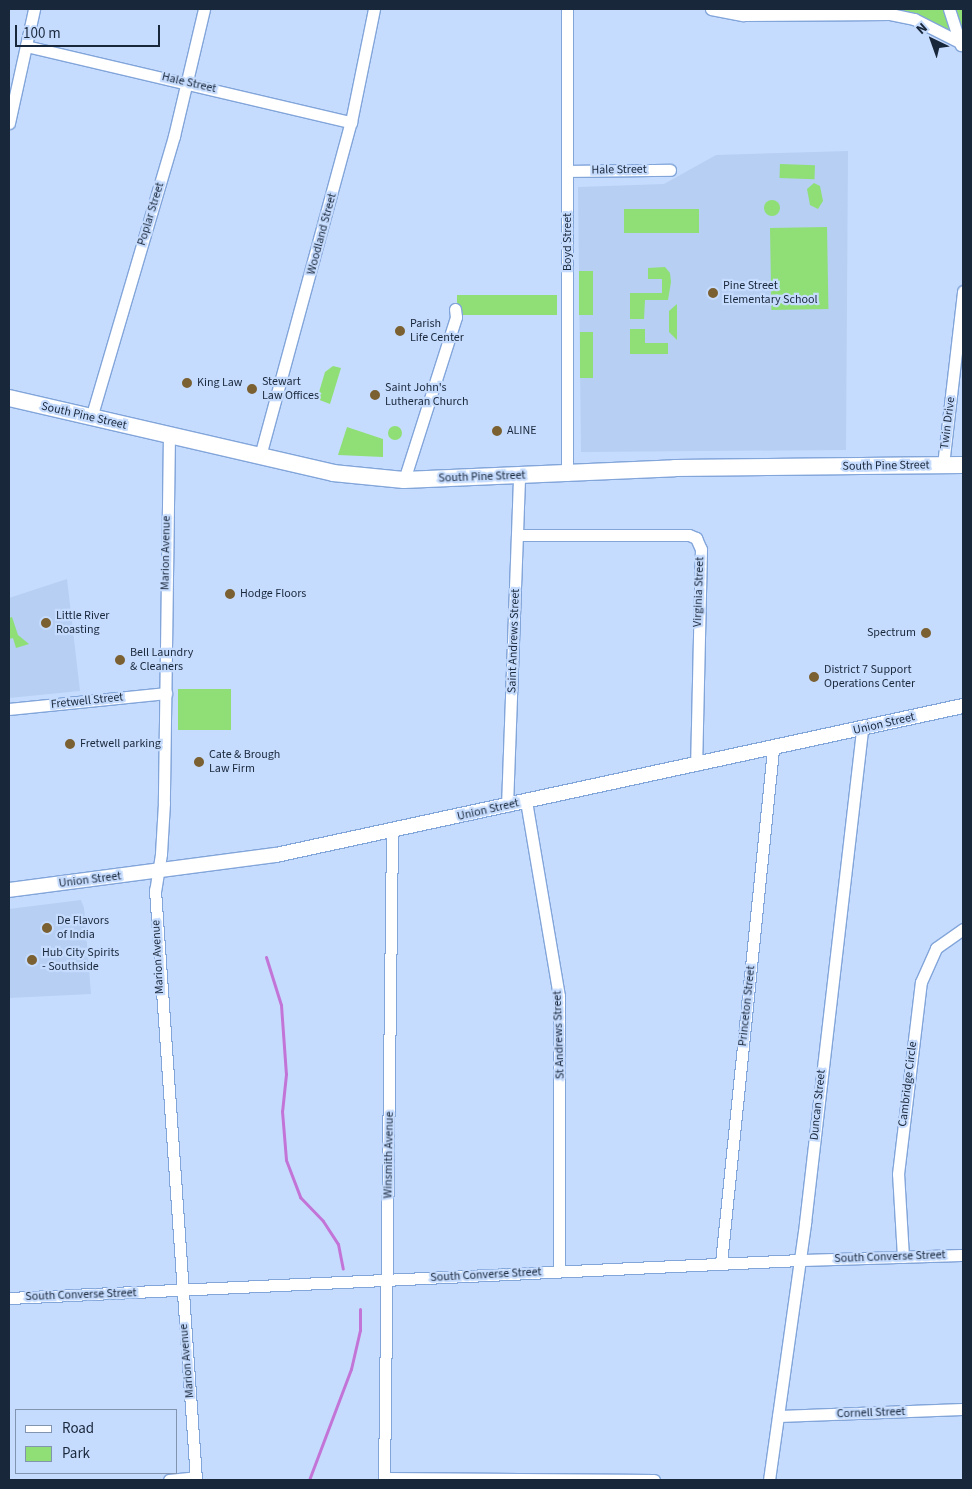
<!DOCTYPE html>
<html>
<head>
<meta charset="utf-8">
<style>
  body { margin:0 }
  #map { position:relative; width:972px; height:1489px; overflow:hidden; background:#c6dcfe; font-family:"Source Sans 3",sans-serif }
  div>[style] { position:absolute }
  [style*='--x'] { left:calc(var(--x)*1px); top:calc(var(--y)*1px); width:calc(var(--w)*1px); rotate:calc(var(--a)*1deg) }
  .built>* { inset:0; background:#b6cff3 }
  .green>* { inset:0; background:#8fdf76; transform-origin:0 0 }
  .round { border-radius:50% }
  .stream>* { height:3px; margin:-1.5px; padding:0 1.5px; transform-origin:1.5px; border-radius:1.5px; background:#c275d7 }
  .roads { filter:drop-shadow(1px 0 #82a5da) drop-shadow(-1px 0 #82a5da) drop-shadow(0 1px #82a5da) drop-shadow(0 -1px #82a5da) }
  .minor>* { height:11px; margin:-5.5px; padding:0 5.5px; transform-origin:5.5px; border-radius:5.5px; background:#fff }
  .major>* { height:14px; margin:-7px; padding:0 7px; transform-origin:7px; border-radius:7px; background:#fff }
  .highway>* { height:16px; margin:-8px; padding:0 8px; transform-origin:8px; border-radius:8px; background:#fff }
  .dots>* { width:14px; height:14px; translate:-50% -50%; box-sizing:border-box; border:2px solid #c6dcfe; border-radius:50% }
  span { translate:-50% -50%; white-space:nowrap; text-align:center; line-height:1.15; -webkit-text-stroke:4.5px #c6dcfe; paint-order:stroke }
  .street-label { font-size:12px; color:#19273b }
  .poi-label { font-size:12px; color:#19273b }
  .left { translate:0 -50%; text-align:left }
  .right { translate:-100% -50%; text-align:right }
  .frame { position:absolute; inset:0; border:10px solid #19273b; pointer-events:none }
  .legend { position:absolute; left:15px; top:1409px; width:162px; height:65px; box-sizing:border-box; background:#c6dcfe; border:1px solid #8194b0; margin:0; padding:6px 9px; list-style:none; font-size:15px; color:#19273b }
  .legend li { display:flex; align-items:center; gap:10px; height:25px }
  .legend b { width:25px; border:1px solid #8194b0 }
  .north { position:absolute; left:907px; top:15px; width:50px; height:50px; -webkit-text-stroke:4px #c6dcfe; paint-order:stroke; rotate:318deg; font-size:14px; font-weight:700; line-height:20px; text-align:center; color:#19273b }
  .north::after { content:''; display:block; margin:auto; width:18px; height:22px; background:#19273b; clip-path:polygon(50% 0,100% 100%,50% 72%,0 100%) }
  .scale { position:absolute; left:15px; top:25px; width:145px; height:22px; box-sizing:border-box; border:2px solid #19273b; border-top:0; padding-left:6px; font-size:15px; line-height:18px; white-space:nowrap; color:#19273b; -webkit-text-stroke:4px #c6dcfe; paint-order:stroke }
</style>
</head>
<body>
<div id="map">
  <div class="built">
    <div style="clip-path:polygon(848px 151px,846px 450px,581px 452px,578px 187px,664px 184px,716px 155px)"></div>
    <div style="clip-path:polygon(67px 579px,80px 691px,9px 698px,9px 598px)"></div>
    <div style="clip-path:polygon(81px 900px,84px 908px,91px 994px,9px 998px,9px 909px)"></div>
  </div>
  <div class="green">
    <div style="clip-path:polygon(711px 9px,963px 9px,963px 44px,914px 19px)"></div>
    <div style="left:780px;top:164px;width:35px;height:14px;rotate:2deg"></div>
    <div style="clip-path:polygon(814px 183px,820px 186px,823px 201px,818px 209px,810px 205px,807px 189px)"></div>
    <div class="round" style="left:764px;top:200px;width:16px;height:16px"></div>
    <div style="left:699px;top:209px;width:24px;height:75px;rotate:90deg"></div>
    <div style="left:827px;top:227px;width:82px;height:57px;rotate:89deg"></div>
    <div style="clip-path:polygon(665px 267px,670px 273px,671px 282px,668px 300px,645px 300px,644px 319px,630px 319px,630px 293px,662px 293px,662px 279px,648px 279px,648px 268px)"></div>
    <div style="left:579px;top:271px;width:14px;height:44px"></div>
    <div style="left:457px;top:295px;width:100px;height:20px"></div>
    <div style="clip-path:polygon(677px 304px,677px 340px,669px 332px,669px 311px)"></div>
    <div style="clip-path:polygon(630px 329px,645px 329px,645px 343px,668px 343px,668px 354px,630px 354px)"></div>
    <div style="left:580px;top:332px;width:13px;height:46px"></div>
    <div style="clip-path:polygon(333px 366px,341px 368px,330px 404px,317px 399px,325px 372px)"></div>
    <div class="round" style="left:388px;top:426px;width:14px;height:14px"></div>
    <div style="clip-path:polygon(347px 427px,383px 439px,383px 457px,338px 455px)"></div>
    <div style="clip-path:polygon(12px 617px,18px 635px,29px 644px,16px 648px,13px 638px,9px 639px,9px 618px)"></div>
    <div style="left:178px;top:689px;width:53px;height:41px"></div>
  </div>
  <div class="stream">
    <div style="--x:266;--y:957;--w:50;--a:72.6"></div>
    <div style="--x:281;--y:1005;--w:69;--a:85.9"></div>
    <div style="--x:286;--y:1074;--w:37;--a:96"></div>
    <div style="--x:282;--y:1111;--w:49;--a:85.3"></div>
    <div style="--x:286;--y:1160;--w:40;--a:69"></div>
    <div style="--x:300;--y:1197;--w:33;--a:46"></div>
    <div style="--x:323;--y:1221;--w:27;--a:57"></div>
    <div style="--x:338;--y:1244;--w:25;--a:79"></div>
    <div style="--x:309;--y:1480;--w:119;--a:-69.3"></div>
    <div style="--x:351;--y:1369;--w:40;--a:-77"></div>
    <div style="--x:360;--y:1330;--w:21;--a:-90"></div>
  </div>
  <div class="roads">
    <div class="minor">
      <div style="--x:567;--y:9;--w:466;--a:90"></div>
      <div style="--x:711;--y:9;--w:33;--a:11"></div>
      <div style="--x:743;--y:15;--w:147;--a:-0.4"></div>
      <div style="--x:890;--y:14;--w:25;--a:12"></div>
      <div style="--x:914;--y:19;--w:55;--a:27"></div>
      <div style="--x:949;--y:9;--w:38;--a:72"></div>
      <div style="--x:26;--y:46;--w:334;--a:13.2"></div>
      <div style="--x:9;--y:123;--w:117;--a:-77.6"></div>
      <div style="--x:568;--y:171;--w:102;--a:-0.6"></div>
      <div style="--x:91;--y:418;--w:294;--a:-73.6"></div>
      <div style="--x:174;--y:136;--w:130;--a:-76.7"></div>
      <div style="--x:169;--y:434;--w:369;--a:90.8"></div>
      <div style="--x:164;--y:803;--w:51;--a:93.4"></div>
      <div style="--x:161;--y:854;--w:36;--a:99"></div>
      <div style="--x:155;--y:890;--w:591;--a:86.02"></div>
      <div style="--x:260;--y:456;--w:346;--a:-74.8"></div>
      <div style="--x:351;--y:122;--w:115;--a:-78.5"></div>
      <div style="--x:943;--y:465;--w:175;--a:-83.4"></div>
      <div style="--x:404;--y:480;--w:171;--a:-72.3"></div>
      <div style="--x:456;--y:317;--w:8;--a:-97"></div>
      <div style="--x:519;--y:535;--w:170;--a:0"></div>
      <div style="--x:689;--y:535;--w:8;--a:23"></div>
      <div style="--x:696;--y:538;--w:12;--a:66"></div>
      <div style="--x:701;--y:549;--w:216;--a:91.3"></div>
      <div style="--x:9;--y:709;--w:158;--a:-5.8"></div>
      <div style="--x:526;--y:801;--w:198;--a:80.4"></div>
      <div style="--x:559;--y:996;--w:275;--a:90"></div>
      <div style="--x:507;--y:806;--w:330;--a:-87.9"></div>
      <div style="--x:903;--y:1257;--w:83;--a:-93.4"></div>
      <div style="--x:898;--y:1174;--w:193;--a:-83.2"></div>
      <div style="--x:921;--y:982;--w:37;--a:-66"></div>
      <div style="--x:936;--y:948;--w:33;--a:-35"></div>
      <div style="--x:721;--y:1263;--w:517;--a:-84.22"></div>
      <div style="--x:9;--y:1298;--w:792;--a:-2.75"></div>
      <div style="--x:800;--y:1260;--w:163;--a:-1.8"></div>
      <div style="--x:778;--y:1416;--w:185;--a:-2.2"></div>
      <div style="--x:384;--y:1478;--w:270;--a:0.4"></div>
      <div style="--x:169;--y:1480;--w:27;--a:-6"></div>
      <div style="--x:384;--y:1480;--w:650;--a:-89.29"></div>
      <div style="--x:769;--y:1480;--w:260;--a:-82"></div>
      <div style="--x:805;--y:1223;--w:497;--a:-83.4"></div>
    </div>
    <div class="major">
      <div style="--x:9;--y:890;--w:269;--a:-7.5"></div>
      <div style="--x:276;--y:855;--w:703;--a:-12.24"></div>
    </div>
    <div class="highway">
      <div style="--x:9;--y:398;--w:333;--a:13"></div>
      <div style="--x:333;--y:473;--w:71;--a:5.6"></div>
      <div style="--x:404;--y:480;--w:271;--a:-2.5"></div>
      <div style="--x:675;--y:468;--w:288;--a:-0.6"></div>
    </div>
  </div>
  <div class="dots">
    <div style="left:713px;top:293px;background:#7b6032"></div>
    <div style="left:400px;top:331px;background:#7b6032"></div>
    <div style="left:187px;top:383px;background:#7b6032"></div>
    <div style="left:252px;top:389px;background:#7b6032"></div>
    <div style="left:375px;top:395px;background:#7b6032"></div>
    <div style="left:497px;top:431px;background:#7b6032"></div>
    <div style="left:230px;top:594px;background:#7b6032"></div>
    <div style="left:46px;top:623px;background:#7b6032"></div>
    <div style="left:926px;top:633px;background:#7b6032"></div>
    <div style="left:120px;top:660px;background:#7b6032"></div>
    <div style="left:814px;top:677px;background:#7b6032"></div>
    <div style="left:70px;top:744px;background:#7b6032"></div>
    <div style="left:199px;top:762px;background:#7b6032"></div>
    <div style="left:47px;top:928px;background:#7b6032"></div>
    <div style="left:32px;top:960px;background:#7b6032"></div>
  </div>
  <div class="street-label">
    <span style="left:189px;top:83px;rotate:13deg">Hale Street</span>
    <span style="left:619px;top:170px;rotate:-1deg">Hale Street</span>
    <span style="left:151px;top:214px;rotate:-73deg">Poplar Street</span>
    <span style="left:322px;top:234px;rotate:-75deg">Woodland Street</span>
    <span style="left:568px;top:242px;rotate:-90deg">Boyd Street</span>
    <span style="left:84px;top:416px;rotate:13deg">South Pine Street</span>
    <span style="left:948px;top:423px;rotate:-83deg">Twin Drive</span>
    <span style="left:886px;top:466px;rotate:-1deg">South Pine Street</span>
    <span style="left:482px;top:477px;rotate:-2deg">South Pine Street</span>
    <span style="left:166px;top:553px;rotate:-89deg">Marion Avenue</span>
    <span style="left:699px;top:592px;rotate:-88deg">Virginia Street</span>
    <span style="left:514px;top:641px;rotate:-88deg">Saint Andrews Street</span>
    <span style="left:87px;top:701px;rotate:-6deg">Fretwell Street</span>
    <span style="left:884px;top:724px;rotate:-13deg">Union Street</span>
    <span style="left:488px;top:810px;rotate:-13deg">Union Street</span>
    <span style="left:90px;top:880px;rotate:-7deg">Union Street</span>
    <span style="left:158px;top:957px;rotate:-93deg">Marion Avenue</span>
    <span style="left:747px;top:1006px;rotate:-84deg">Princeton Street</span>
    <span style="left:559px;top:1035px;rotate:-92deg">St Andrews Street</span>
    <span style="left:908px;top:1084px;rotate:-83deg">Cambridge Circle</span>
    <span style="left:818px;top:1105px;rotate:-84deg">Duncan Street</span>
    <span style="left:389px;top:1155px;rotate:-89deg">Winsmith Avenue</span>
    <span style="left:890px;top:1257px;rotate:-2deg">South Converse Street</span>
    <span style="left:486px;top:1275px;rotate:-3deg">South Converse Street</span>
    <span style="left:81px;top:1295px;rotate:-2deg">South Converse Street</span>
    <span style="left:187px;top:1361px;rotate:-95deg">Marion Avenue</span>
    <span style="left:871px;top:1413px;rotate:-2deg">Cornell Street</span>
  </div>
  <div class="poi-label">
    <span class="left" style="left:723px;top:293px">Pine Street<br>Elementary School</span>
    <span class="left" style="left:410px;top:331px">Parish<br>Life Center</span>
    <span class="left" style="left:262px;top:389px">Stewart<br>Law Offices</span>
    <span class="left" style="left:197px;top:383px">King Law</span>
    <span class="left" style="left:385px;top:395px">Saint John's<br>Lutheran Church</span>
    <span class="left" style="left:507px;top:431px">ALINE</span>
    <span class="left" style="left:240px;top:594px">Hodge Floors</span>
    <span class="left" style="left:56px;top:623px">Little River<br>Roasting</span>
    <span class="right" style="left:916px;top:633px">Spectrum</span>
    <span class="left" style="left:130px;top:660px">Bell Laundry<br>&amp; Cleaners</span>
    <span class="left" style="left:824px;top:677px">District 7 Support<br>Operations Center</span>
    <span class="left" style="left:80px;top:744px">Fretwell parking</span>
    <span class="left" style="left:209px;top:762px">Cate &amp; Brough<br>Law Firm</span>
    <span class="left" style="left:57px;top:928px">De Flavors<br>of India</span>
    <span class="left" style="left:42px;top:960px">Hub City Spirits<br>- Southside</span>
  </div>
  <div class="frame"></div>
  <ul class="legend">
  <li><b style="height:6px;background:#fff"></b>Road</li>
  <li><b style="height:14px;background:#8fdf76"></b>Park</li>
  </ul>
  <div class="north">N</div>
  <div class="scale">100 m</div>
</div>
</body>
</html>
